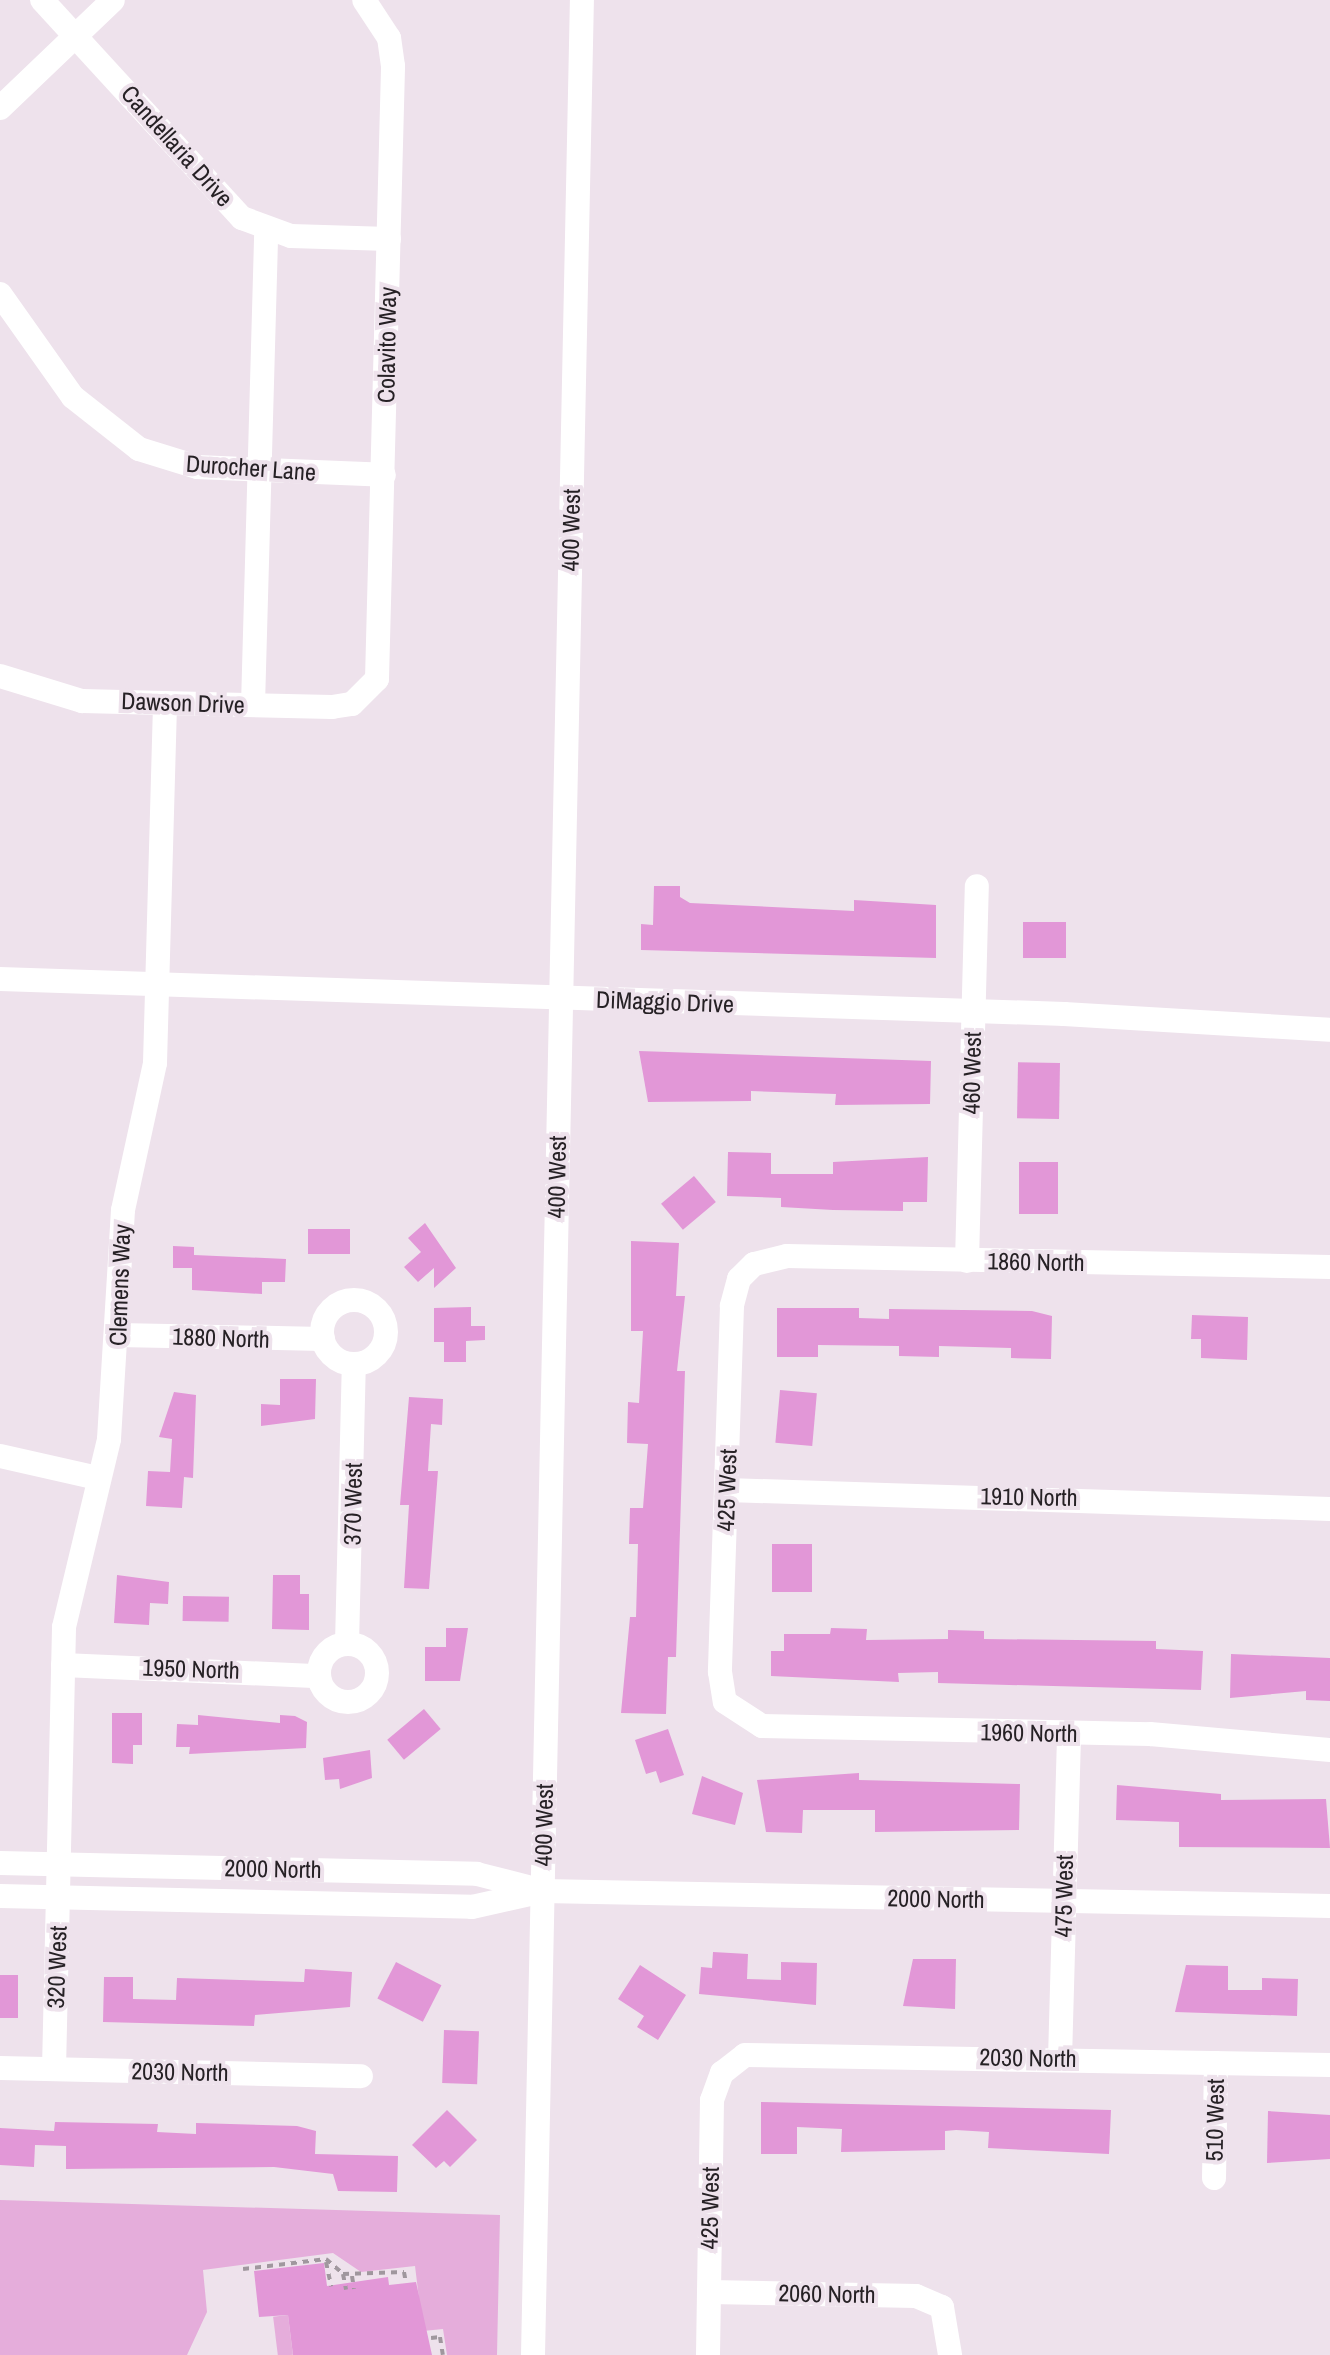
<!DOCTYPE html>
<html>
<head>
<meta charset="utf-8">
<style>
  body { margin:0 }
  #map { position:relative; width:1330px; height:2355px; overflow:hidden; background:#eee2ec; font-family:"Archivo Narrow",sans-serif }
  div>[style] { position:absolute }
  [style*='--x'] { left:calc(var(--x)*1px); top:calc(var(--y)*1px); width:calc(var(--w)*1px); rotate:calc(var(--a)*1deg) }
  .green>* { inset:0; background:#e5addb; transform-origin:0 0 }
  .building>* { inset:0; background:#e297d7; transform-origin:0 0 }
  .path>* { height:4px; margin-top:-2px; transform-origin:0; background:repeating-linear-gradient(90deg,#a0979e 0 6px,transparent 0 12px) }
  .minor>* { height:24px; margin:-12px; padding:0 12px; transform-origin:12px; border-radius:12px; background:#fff }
  .minor>.ring { margin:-12px; padding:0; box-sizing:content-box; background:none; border:24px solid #fff; border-radius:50% }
  span { translate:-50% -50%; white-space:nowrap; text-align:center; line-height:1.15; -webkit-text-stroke:8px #eee2ec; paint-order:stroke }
  .street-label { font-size:24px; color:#262125 }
</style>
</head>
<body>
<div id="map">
  <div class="green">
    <div style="clip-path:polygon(0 2200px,500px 2215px,497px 2355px,447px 2355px,443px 2329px,423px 2331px,415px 2266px,361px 2272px,333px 2253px,203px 2270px,207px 2312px,187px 2355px,0 2355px)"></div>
    <div style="left:288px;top:2315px;width:40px;height:15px;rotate:83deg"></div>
  </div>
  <div class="building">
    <div style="clip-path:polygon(654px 886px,680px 886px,680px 897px,690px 903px,854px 911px,854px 900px,936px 905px,936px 958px,641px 950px,641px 924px,653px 925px)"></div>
    <div style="left:1023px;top:922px;width:43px;height:36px"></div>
    <div style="clip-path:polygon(639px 1051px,931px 1061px,930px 1104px,835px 1105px,836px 1094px,751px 1091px,751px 1101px,648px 1102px)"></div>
    <div style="left:1060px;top:1063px;width:56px;height:42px;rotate:91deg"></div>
    <div style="clip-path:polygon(728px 1152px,771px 1153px,771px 1174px,833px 1174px,833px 1162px,928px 1157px,927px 1202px,903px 1202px,903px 1211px,833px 1210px,781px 1207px,781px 1198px,727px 1196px)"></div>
    <div style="left:1019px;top:1162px;width:39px;height:52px"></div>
    <div style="left:694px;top:1176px;width:34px;height:43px;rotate:50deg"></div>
    <div style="clip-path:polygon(425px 1223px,456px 1268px,434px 1288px,434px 1268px,418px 1282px,404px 1267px,421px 1252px,408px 1238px)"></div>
    <div style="left:308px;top:1229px;width:42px;height:25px"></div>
    <div style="clip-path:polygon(631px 1241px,679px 1243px,676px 1296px,685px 1296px,677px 1371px,685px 1371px,676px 1657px,668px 1657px,666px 1714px,621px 1713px,630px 1617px,636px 1617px,638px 1544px,629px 1544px,630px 1508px,643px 1508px,648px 1444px,627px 1443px,628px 1402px,639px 1403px,643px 1331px,631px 1331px)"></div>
    <div style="clip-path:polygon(173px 1246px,194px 1247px,194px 1255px,286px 1259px,285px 1282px,262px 1282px,262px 1294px,192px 1290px,192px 1268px,173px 1268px)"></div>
    <div style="clip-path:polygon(471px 1307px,471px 1326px,485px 1326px,485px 1340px,466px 1341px,466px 1362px,444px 1362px,444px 1342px,434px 1342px,434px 1308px)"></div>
    <div style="clip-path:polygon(777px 1308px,859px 1308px,859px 1318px,889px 1319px,889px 1309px,1032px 1311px,1052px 1316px,1051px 1359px,1011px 1358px,1011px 1348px,939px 1346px,939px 1357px,899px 1356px,899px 1346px,818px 1345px,818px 1357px,777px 1357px)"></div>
    <div style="clip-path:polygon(1192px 1315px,1248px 1317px,1247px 1360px,1201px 1358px,1201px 1339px,1191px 1339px)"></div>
    <div style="clip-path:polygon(280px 1379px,316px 1379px,315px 1419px,261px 1426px,261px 1404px,280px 1405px)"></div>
    <div style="left:780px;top:1390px;width:37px;height:53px;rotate:5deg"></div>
    <div style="clip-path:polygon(174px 1392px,196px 1395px,193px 1478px,184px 1477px,182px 1508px,146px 1506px,148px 1471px,170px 1472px,172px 1439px,159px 1437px)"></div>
    <div style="clip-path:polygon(409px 1397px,443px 1399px,442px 1425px,431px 1424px,428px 1471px,438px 1471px,429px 1589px,404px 1588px,409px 1505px,400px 1505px)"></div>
    <div style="left:772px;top:1544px;width:40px;height:48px"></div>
    <div style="clip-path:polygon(117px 1575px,169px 1582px,168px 1604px,150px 1603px,149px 1625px,114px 1623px)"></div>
    <div style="clip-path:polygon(273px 1575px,300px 1575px,300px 1594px,309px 1594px,309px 1630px,272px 1629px)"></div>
    <div style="left:183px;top:1596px;width:46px;height:25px;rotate:1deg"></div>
    <div style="clip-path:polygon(446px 1628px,468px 1628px,460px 1681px,425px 1681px,425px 1647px,446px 1647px)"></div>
    <div style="clip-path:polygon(831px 1628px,867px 1629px,866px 1640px,948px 1639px,948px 1630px,984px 1631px,984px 1639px,1156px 1641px,1156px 1649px,1203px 1651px,1201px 1690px,938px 1683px,938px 1672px,898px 1673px,899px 1682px,771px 1676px,771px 1651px,784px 1651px,784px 1634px,830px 1634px)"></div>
    <div style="clip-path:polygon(1231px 1654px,1330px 1658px,1330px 1701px,1306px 1700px,1306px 1691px,1230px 1698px)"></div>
    <div style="left:424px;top:1709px;width:26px;height:48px;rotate:50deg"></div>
    <div style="clip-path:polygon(112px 1713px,142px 1713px,142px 1745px,133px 1745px,133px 1764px,112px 1763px)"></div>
    <div style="clip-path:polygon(198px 1715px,280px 1723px,280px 1715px,295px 1716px,307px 1722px,306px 1748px,189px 1754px,190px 1747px,176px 1747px,177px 1724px,198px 1725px)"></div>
    <div style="clip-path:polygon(668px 1729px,684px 1775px,660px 1783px,656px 1771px,646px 1774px,635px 1740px)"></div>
    <div style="clip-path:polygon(370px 1750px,372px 1778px,340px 1789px,339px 1779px,325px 1780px,323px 1758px)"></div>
    <div style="clip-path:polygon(859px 1773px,859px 1780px,1020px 1784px,1019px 1830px,875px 1832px,875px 1810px,803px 1810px,802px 1833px,766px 1832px,757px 1780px)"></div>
    <div style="clip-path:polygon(702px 1776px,743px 1793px,735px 1825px,692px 1814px)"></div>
    <div style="clip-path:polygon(1117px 1785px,1221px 1794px,1221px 1800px,1326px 1799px,1330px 1848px,1179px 1847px,1179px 1822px,1116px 1820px)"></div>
    <div style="clip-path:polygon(713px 1952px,748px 1954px,747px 1979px,781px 1980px,781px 1962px,817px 1963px,816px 2005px,699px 1994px,701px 1967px,712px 1968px)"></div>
    <div style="clip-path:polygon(913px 1959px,956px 1959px,955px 2009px,903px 2006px)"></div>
    <div style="left:396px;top:1962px;width:51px;height:41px;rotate:27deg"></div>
    <div style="clip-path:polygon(640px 1965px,686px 1995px,658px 2040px,637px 2027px,644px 2016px,618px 1999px)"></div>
    <div style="clip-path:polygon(1186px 1965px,1228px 1966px,1228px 1990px,1262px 1990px,1262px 1978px,1298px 1979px,1297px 2016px,1175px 2012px)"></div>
    <div style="clip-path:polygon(305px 1969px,352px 1972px,350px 2007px,255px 2015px,254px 2026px,103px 2022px,104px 1977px,133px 1977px,133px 1999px,176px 2000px,177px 1978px,304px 1982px)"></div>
    <div style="left:0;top:1975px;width:18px;height:43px"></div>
    <div style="left:444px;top:2030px;width:35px;height:53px;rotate:2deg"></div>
    <div style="clip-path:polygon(761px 2102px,1111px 2110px,1109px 2154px,988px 2148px,989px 2132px,956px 2130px,945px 2131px,945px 2150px,841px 2152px,842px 2129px,797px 2127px,797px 2154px,761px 2154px)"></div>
    <div style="clip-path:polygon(447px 2110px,477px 2140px,450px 2167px,444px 2161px,436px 2168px,412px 2145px)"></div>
    <div style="clip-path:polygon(1268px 2111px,1330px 2115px,1330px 2159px,1267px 2163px)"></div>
    <div style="clip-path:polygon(55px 2122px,158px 2124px,157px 2132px,196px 2134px,196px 2123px,297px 2126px,316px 2131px,315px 2154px,398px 2156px,397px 2192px,338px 2191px,333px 2174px,274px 2167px,66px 2169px,66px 2146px,35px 2145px,34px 2167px,0 2165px,0 2128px,54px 2131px)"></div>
    <div style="clip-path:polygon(324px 2263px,327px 2286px,388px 2277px,389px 2285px,416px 2282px,432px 2355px,293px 2355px,288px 2315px,259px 2317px,254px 2271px)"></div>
  </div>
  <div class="path">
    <div style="--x:326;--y:2262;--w:25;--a:78"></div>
    <div style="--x:243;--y:2269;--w:84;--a:-6.9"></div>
    <div style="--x:326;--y:2259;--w:23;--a:41"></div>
    <div style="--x:343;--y:2274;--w:61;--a:-1.9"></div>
    <div style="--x:404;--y:2272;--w:11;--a:80"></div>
    <div style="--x:343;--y:2274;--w:16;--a:79"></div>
    <div style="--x:352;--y:2276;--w:13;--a:81"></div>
    <div style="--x:431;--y:2338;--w:9;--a:-6"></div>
    <div style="--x:440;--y:2337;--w:18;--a:81"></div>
  </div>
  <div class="minor">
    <div style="--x:42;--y:0;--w:296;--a:47.5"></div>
    <div style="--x:242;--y:218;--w:52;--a:20.2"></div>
    <div style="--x:291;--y:236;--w:98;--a:1.8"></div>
    <div style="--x:0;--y:108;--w:156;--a:-43.7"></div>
    <div style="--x:0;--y:294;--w:126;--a:54.7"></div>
    <div style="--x:73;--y:397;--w:84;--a:38.2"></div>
    <div style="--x:139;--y:449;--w:61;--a:17.2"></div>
    <div style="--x:197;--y:467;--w:187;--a:2.4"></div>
    <div style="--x:0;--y:676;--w:86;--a:17"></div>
    <div style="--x:82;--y:701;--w:250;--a:1.4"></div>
    <div style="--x:332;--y:707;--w:20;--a:-9"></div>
    <div style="--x:352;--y:704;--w:35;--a:-45"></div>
    <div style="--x:377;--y:679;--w:613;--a:-88.5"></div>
    <div style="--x:393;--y:66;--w:28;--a:-98"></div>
    <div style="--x:389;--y:38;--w:45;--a:-123.3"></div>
    <div style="--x:253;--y:705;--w:474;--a:-88.4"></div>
    <div style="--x:0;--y:979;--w:1065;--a:1.88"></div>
    <div style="--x:1064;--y:1014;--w:266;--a:3.4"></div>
    <div style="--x:967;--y:1261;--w:375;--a:-88.5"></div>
    <div style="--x:1330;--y:1267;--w:543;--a:-178.84"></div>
    <div style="--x:787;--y:1256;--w:34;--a:166"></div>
    <div style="--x:754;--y:1264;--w:21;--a:135"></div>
    <div style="--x:739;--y:1279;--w:28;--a:105"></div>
    <div style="--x:732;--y:1306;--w:366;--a:91.9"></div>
    <div style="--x:720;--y:1672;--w:30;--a:81"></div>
    <div style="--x:725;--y:1702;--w:44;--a:33"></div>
    <div style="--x:762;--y:1726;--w:388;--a:1.2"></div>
    <div style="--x:1150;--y:1734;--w:181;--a:5.1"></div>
    <div class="ring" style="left:322px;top:1300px;width:40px;height:40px"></div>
    <div style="--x:118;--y:1335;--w:205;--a:1.1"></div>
    <div style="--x:0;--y:1456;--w:100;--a:12.7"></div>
    <div style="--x:727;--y:1490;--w:603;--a:1.8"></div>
    <div class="ring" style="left:319px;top:1644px;width:34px;height:34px"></div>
    <div style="--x:347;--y:1644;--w:280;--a:-88.6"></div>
    <div style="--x:63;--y:1665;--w:256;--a:2.5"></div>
    <div style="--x:0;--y:1863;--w:477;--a:1.3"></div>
    <div style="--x:477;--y:1874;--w:68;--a:14.4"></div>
    <div style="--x:0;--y:1896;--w:472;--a:1.3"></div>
    <div style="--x:472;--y:1907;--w:73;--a:-12.7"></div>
    <div style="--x:543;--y:1891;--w:787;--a:1.09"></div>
    <div style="--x:1060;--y:2059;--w:325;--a:-88.4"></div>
    <div style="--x:0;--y:2068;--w:361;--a:1.3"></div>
    <div style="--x:54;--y:2069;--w:442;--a:-88.7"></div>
    <div style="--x:64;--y:1627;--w:193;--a:-76.5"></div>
    <div style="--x:109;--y:1439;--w:229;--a:-86.5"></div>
    <div style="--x:123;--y:1210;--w:150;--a:-77.7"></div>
    <div style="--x:155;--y:1063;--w:360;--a:-88.4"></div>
    <div style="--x:1214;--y:2178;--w:115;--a:-89"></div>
    <div style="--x:709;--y:2292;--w:207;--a:1.1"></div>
    <div style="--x:916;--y:2296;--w:28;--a:23"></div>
    <div style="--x:942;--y:2307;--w:49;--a:80.5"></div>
    <div style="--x:533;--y:2355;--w:2356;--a:-88.81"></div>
    <div style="--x:708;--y:2355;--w:255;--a:-89.1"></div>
    <div style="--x:712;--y:2100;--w:29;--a:-70"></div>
    <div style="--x:722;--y:2073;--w:29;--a:-38"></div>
    <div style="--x:745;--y:2055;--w:585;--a:0.98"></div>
  </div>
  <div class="street-label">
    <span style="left:177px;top:146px;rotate:48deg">Candellaria Drive</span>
    <span style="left:387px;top:345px;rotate:-89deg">Colavito Way</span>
    <span style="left:251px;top:468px;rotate:4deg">Durocher Lane</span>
    <span style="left:571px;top:530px;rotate:-89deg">400 West</span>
    <span style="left:183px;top:703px;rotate:2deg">Dawson Drive</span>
    <span style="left:665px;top:1002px;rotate:2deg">DiMaggio Drive</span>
    <span style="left:972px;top:1073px;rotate:-89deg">460 West</span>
    <span style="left:557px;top:1177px;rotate:-89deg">400 West</span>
    <span style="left:1036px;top:1262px;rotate:1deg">1860 North</span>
    <span style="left:120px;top:1285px;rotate:-88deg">Clemens Way</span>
    <span style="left:221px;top:1338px;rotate:2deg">1880 North</span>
    <span style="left:727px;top:1490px;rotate:-88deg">425 West</span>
    <span style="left:1029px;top:1497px;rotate:1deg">1910 North</span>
    <span style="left:353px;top:1504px;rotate:-89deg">370 West</span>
    <span style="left:191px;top:1669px;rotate:2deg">1950 North</span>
    <span style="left:1029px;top:1733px;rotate:1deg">1960 North</span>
    <span style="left:544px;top:1825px;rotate:-89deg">400 West</span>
    <span style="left:273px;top:1869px;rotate:1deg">2000 North</span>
    <span style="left:1064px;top:1896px;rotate:-89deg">475 West</span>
    <span style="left:936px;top:1899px;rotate:1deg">2000 North</span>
    <span style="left:57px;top:1967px;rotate:-88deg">320 West</span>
    <span style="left:1028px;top:2058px;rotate:1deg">2030 North</span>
    <span style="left:180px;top:2072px;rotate:1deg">2030 North</span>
    <span style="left:1215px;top:2120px;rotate:-89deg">510 West</span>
    <span style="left:710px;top:2208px;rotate:-89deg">425 West</span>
    <span style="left:827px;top:2294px;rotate:1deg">2060 North</span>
  </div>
</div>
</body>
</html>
